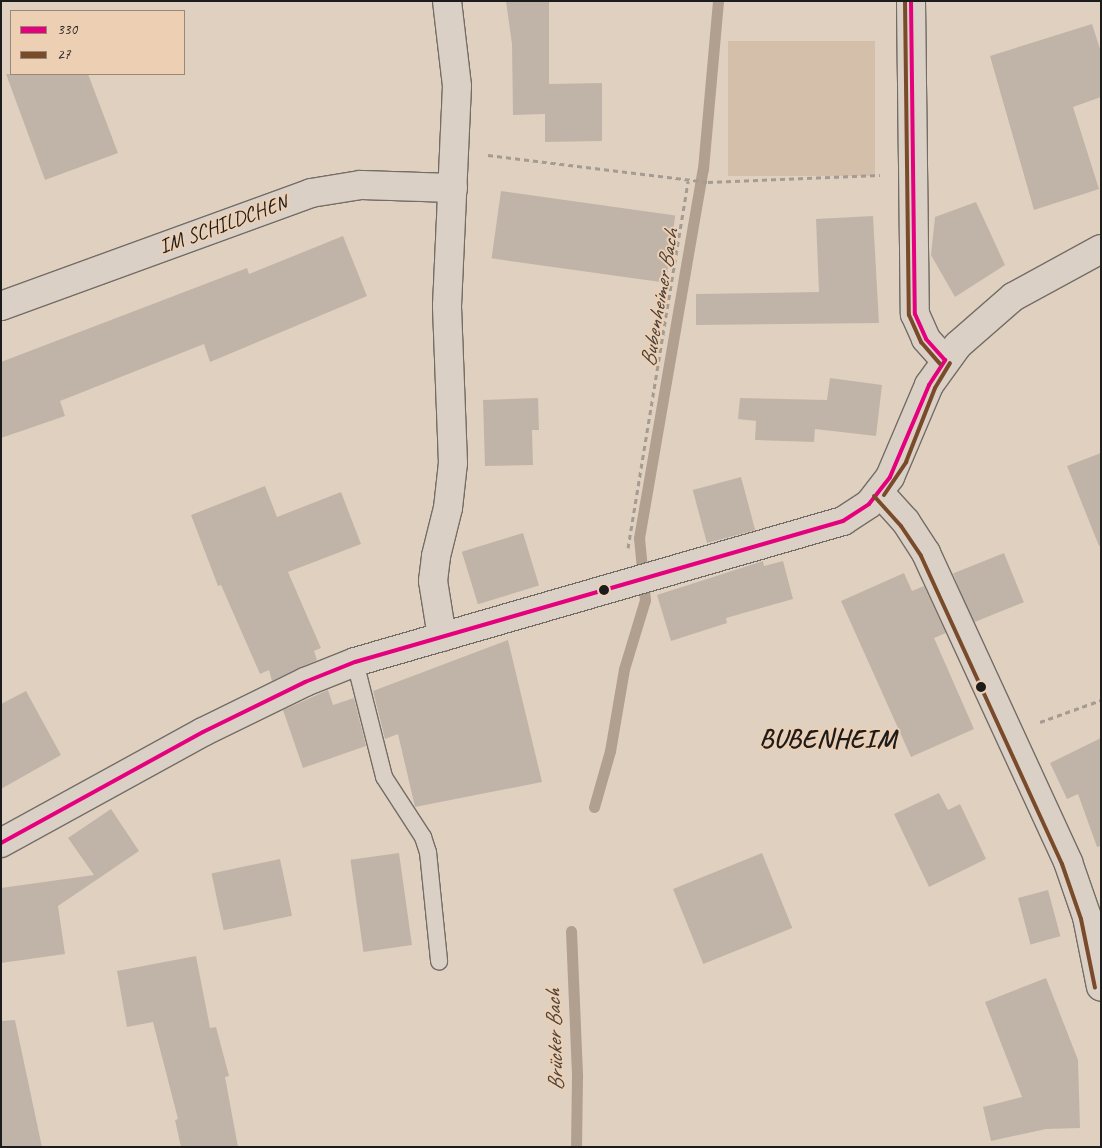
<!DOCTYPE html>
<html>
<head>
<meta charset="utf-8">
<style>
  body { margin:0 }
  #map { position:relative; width:1102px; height:1148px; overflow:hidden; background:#e0d0c0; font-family:Caveat,sans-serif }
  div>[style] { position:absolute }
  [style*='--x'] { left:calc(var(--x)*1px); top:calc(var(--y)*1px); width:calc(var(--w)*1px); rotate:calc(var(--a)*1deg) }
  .green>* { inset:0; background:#d4bfab; transform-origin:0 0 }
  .stream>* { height:11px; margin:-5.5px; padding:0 5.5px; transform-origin:5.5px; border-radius:5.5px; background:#b19f8f }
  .building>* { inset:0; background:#c0b4a9; transform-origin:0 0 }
  .path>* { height:3px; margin-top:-1.5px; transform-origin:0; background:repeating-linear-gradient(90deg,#a49c93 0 5px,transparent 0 9px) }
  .roads { filter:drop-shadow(1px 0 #746d66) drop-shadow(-1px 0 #746d66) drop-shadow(0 1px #746d66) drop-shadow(0 -1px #746d66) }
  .service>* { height:16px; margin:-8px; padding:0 8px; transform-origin:8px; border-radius:8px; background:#dbd0c5 }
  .minor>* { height:28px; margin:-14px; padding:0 14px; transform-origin:14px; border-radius:14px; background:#dbd0c5 }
  .tertiary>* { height:28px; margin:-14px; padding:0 14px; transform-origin:14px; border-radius:14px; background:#dbd0c5 }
  .secondary>* { height:28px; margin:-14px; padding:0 14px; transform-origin:14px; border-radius:14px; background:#dbd0c5 }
  .bus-1>* { height:4px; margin:-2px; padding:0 2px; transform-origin:2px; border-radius:2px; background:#e5007d }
  .bus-2>* { height:4px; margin:-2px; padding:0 2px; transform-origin:2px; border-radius:2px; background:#7a4b2a }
  .dots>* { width:14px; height:14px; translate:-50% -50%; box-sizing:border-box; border:2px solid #edcfb3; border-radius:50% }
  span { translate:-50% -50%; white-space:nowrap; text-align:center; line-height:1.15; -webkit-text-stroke:4px #edcfb3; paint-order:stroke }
  .street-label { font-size:21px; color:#1c1c1c }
  .water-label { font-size:22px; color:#49423d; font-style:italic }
  .district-label { font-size:26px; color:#1c1c1c; font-weight:700; letter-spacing:1px }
  .frame { position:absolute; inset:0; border:2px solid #1c1c1c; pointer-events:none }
  .legend { position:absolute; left:10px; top:10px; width:175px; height:65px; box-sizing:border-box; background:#edcfb3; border:1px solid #998777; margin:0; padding:6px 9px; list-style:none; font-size:15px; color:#1c1c1c }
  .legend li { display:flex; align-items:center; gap:10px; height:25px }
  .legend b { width:25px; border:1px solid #998777 }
</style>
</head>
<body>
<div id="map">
  <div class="green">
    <div style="left:728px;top:41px;width:147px;height:135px"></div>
  </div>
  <div class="stream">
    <div style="--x:594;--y:807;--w:58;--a:-74.1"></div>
    <div style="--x:610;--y:751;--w:83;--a:-80.3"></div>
    <div style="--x:624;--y:669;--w:72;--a:-73.1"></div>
    <div style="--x:645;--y:600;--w:62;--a:-95.5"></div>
    <div style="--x:639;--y:538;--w:375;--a:-80.2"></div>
    <div style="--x:703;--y:169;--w:169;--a:-84.9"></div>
    <div style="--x:571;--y:931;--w:146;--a:87.6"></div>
    <div style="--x:577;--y:1077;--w:70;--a:90.8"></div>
  </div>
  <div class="building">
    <div style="clip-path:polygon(506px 1px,549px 1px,549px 84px,602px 83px,602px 141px,545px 142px,545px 114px,513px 115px,512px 44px)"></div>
    <div style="clip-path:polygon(1092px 24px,1101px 52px,1101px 97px,1073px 107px,1099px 189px,1034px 210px,990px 56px)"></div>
    <div style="clip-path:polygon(6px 74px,88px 74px,118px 153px,45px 180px)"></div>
    <div style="left:501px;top:191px;width:176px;height:68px;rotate:8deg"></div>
    <div style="clip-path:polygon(976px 202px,1005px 265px,955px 297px,931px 255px,935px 217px)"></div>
    <div style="clip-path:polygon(873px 216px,879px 323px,696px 325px,696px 294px,819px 292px,816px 219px)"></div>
    <div style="clip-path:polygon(343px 236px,367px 296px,210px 362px,204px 344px,60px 401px,65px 416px,1px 438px,1px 362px,247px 268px,249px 274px)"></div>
    <div style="clip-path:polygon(830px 378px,882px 385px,876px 436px,815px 429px,814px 442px,755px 440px,756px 421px,738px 419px,740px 398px,827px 400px)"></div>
    <div style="clip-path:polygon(538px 398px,539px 430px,532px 430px,533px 465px,485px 466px,483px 400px)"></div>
    <div style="clip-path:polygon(1101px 453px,1101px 545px,1099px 546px,1067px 466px)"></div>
    <div style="left:741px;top:477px;width:55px;height:50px;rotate:75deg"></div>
    <div style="clip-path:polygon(265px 486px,277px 517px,341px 492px,361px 544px,288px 572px,321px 648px,314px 651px,317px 660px,272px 681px,269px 670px,260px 674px,221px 585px,218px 586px,191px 515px)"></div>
    <div style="left:523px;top:533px;width:55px;height:64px;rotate:73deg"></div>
    <div style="left:1004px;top:553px;width:53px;height:55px;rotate:68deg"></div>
    <div style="clip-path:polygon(763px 561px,764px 566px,783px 561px,793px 599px,726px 618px,727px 623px,671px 641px,657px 595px)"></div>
    <div style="clip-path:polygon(904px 573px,912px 591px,924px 586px,946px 633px,934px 638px,974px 729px,911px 757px,841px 601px)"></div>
    <div style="clip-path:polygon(508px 640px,542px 782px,415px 807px,398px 734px,385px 739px,373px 691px)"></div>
    <div style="clip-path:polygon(328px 690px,333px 705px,354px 698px,366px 746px,303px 768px,283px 710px)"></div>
    <div style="clip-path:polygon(26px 691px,61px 755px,1px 789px,1px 704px)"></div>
    <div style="clip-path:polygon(1101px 738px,1101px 846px,1097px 847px,1078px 794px,1067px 799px,1050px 763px)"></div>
    <div style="clip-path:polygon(939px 793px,948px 810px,960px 804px,986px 859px,929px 887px,894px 814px)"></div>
    <div style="clip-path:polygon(111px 809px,139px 851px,58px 906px,65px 954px,1px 963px,1px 888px,94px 875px,68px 838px)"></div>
    <div style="left:399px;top:853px;width:93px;height:49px;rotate:82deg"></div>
    <div style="left:762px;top:853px;width:81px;height:96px;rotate:68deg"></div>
    <div style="left:280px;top:859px;width:58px;height:70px;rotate:78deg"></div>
    <div style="left:1048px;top:890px;width:48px;height:31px;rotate:75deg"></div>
    <div style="clip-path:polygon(196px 956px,210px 1028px,216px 1027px,229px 1076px,225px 1077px,238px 1147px,181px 1147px,175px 1120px,178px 1119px,153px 1022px,127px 1027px,117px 971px)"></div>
    <div style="clip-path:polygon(1046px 978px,1078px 1060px,1080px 1128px,1046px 1129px,991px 1141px,983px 1107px,1022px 1097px,985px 1002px)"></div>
    <div style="clip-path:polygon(15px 1020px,36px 1119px,42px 1147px,1px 1147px,1px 1021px)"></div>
  </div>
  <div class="path">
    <div style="--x:488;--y:155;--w:222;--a:7"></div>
    <div style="--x:708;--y:182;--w:172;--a:-2.3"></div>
    <div style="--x:628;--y:548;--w:372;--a:-80.7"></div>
    <div style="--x:1040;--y:722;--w:65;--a:-19.8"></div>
  </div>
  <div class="roads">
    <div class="service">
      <div style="--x:355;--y:662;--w:119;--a:75.8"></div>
      <div style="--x:384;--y:777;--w:72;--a:57"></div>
      <div style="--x:423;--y:837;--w:16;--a:72"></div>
      <div style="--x:428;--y:852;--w:110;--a:84.2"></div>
    </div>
    <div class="minor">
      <div style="--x:1;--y:306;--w:330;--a:-20"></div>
      <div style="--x:311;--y:193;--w:51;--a:-9.1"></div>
      <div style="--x:361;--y:185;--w:92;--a:1.9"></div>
      <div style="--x:442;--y:637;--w:57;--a:-99.1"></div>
      <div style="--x:433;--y:581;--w:25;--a:-83"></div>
      <div style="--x:436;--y:556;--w:49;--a:-76"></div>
      <div style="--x:448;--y:508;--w:45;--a:-83.7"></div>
      <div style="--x:453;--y:463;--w:157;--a:-92.2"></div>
      <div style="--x:447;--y:306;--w:220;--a:-87.4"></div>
      <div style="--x:457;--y:86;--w:86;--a:-96.7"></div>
    </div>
    <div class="tertiary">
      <div style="--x:911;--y:1;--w:313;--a:89.3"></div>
      <div style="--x:915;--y:314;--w:27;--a:66"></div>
      <div style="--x:926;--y:339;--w:28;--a:48"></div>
      <div style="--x:879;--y:492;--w:40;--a:48"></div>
      <div style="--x:906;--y:522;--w:37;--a:57"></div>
      <div style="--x:926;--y:553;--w:340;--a:65.3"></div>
      <div style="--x:1068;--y:862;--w:58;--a:70.9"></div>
      <div style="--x:1087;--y:917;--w:71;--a:78.7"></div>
    </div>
    <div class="secondary">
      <div style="--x:1;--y:843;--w:230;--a:-28.8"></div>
      <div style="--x:203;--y:732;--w:114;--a:-26.1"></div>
      <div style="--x:305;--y:682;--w:54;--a:-21.8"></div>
      <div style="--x:355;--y:662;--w:508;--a:-16.12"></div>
      <div style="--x:843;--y:521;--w:31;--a:-33"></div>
      <div style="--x:869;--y:504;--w:34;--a:-52"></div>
      <div style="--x:890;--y:477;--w:100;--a:-67"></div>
      <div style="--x:929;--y:385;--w:49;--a:-54.1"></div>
      <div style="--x:958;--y:345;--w:73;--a:-41.1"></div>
      <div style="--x:1013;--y:297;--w:100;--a:-28.6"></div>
    </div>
  </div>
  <div class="bus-1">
    <div style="--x:911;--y:1;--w:313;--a:89.3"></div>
    <div style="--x:915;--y:314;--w:27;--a:66"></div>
    <div style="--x:926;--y:339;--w:28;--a:48"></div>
    <div style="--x:1;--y:843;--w:230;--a:-28.8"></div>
    <div style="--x:203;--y:732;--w:114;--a:-26.1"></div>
    <div style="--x:305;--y:682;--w:54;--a:-21.8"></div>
    <div style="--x:355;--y:662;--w:508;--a:-16.12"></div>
    <div style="--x:843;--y:521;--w:31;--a:-33"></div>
    <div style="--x:869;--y:504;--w:34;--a:-52"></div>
    <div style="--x:890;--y:477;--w:100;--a:-67"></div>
    <div style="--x:929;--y:385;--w:30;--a:-57"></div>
  </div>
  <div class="bus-2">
    <div style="--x:905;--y:1;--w:314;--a:89.3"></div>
    <div style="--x:909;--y:315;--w:30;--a:66"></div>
    <div style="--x:921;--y:342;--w:29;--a:49"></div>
    <div style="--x:884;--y:495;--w:40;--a:-56"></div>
    <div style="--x:906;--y:462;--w:79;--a:-68.6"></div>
    <div style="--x:935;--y:388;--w:29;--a:-59"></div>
    <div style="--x:874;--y:496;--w:40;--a:48"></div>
    <div style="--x:901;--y:526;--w:36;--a:56"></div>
    <div style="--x:921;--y:556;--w:339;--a:65.4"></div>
    <div style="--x:1062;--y:864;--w:58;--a:70.9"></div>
    <div style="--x:1081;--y:919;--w:70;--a:78.5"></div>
  </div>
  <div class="dots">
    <div style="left:604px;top:590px;background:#1c1c1c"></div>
    <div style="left:981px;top:687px;background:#1c1c1c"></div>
  </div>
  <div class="street-label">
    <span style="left:223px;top:224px;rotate:-20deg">IM SCHILDCHEN</span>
  </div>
  <div class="water-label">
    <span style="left:660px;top:298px;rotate:-80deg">Bubenheimer Bach</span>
    <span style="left:555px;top:1040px;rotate:-92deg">Brücker Bach</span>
  </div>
  <div class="district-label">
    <span style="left:828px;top:739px">BUBENHEIM</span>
  </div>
  <div class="frame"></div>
  <ul class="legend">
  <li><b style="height:6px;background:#e5007d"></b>330</li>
  <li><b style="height:6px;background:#7a4b2a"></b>27</li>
  </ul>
</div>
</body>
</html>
